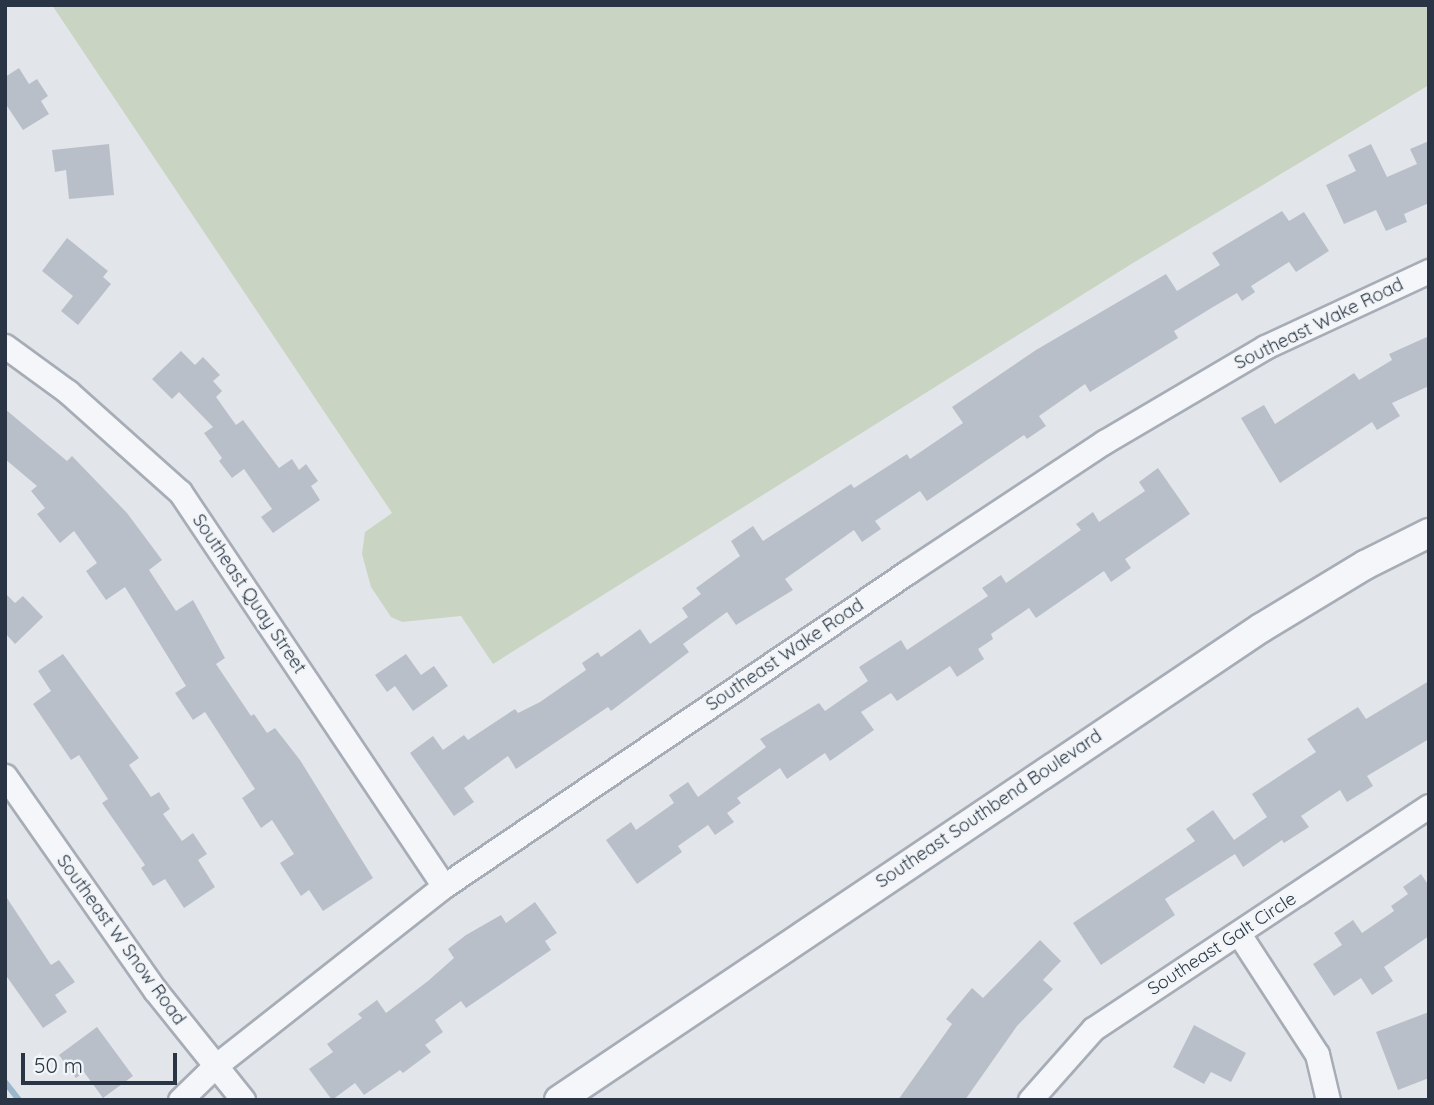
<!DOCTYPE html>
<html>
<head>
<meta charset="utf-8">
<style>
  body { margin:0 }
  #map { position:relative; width:1434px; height:1105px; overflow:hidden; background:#e2e6eb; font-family:Quicksand,sans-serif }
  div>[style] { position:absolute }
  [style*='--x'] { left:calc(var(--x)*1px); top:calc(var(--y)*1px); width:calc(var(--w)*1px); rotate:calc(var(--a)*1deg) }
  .green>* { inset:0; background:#c9d5c2 }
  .stream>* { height:6px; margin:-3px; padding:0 3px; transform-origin:3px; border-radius:3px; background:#9bb7cc }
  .building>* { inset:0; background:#b9bfc9 }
  .roads { filter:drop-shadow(2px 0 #a7adb6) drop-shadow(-2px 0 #a7adb6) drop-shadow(0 2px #a7adb6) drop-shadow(0 -2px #a7adb6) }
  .minor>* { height:23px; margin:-11.5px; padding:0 11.5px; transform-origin:11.5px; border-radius:11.5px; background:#f5f6f9 }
  .tertiary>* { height:28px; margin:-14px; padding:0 14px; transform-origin:14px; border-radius:14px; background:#f5f6f9 }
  span { translate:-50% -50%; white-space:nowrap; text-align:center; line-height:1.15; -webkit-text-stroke:5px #f2f5f8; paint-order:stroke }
  .street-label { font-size:18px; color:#293544 }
  .frame { position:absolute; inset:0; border:7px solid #293544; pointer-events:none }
  .scale { position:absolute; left:21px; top:1053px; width:156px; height:32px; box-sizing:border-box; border:4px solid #293544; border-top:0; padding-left:9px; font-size:21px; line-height:24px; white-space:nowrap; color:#293544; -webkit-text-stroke:5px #f2f5f8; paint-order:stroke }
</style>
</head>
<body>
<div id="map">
  <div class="green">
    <div style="clip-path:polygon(52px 5px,1429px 5px,1429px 85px,1133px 263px,493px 664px,461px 616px,402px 622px,391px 617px,371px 587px,362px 554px,365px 532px,392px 513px)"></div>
  </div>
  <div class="stream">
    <div style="--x:5;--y:1082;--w:23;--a:52"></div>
  </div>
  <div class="building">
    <div style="clip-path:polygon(19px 68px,29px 84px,37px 79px,48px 96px,41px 101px,49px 114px,23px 130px,5px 103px,5px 77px)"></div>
    <div style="clip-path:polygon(1429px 141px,1429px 203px,1404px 214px,1407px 222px,1386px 231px,1376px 210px,1344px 224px,1326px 185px,1356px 171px,1348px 155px,1371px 144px,1387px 177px,1417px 164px,1410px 149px)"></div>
    <div style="clip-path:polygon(109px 144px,114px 195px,69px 199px,66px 170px,55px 172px,52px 150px)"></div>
    <div style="clip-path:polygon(1282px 211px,1289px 221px,1304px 212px,1329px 251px,1296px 272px,1289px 262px,1251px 286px,1255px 292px,1242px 301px,1237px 293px,1213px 307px,1174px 331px,1178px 338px,1090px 392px,1085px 384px,1039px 416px,1046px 426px,1027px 439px,1024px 435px,927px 501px,920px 491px,875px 521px,881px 529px,862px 542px,854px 530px,785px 579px,793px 590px,736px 625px,727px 612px,683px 644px,689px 652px,611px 711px,608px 707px,516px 769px,508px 756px,464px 788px,474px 802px,454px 816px,410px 753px,433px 736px,443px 750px,464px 735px,468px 740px,515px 709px,518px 713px,540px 702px,586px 670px,582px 663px,598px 652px,601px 657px,640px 629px,650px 644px,688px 617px,682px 608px,701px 594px,696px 588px,740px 556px,731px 541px,753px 526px,763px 541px,851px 484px,854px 488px,907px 454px,910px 459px,963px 423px,952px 407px,1036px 350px,1166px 274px,1177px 291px,1220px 265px,1212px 253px)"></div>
    <div style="clip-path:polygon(67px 238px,108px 271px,103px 277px,111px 284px,78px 325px,61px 311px,73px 296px,42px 271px)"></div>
    <div style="clip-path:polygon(1429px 336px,1429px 386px,1392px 403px,1400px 416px,1377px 430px,1372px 422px,1280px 483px,1241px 418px,1264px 405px,1275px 424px,1354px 373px,1359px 380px,1392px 360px,1389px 354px)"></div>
    <div style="clip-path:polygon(181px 351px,195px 365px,203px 357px,220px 375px,213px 381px,222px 391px,216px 397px,236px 425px,243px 420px,279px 468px,292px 459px,299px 470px,306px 464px,318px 481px,311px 486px,320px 500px,273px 533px,261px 517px,272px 509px,244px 469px,232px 478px,219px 461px,222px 458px,204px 433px,213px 427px,179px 392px,172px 399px,152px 379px)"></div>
    <div style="clip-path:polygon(5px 409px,67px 461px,72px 456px,127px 513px,162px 560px,149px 570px,176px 611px,193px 600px,225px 658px,216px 664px,251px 716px,254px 714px,267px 733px,275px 728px,300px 760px,373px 878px,323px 911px,309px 890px,301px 896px,280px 863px,294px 854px,272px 820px,261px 828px,242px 798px,255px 789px,205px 712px,193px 720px,175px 693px,186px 686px,125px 587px,106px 600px,86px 571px,97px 563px,74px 531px,60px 543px,37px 514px,45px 508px,31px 491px,37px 486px,5px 459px)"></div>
    <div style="clip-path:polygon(1158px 468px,1190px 514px,1125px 559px,1131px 568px,1111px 582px,1104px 571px,1036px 618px,1029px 608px,991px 634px,993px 639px,978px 649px,984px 659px,957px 677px,950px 666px,897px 701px,891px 693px,861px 712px,874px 730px,830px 761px,825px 753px,787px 779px,780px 768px,737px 798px,741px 803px,727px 813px,734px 822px,715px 835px,708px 825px,678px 846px,682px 852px,637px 884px,606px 840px,631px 822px,636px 830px,674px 803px,669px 795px,688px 782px,698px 797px,766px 747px,760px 739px,819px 703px,825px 711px,868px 681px,859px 667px,901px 640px,907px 650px,988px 596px,982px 588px,1001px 575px,1006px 583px,1081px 530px,1076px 524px,1093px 512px,1099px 522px,1145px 491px,1139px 482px)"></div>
    <div style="clip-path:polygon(5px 593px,15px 603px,23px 596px,43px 617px,15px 644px,5px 633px)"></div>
    <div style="clip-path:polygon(63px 654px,139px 758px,129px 765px,151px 797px,159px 792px,170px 809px,163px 814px,182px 841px,193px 833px,207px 854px,198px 860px,215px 887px,184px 908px,165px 879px,153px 886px,141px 868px,145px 865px,102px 803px,108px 799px,79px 755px,71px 760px,33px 704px,51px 691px,38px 671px)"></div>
    <div style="clip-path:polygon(406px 654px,421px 675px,434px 666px,448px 686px,413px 711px,395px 686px,387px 692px,375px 675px)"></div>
    <div style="clip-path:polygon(1429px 681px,1429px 739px,1367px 776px,1373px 786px,1347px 802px,1340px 790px,1301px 816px,1309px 827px,1284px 843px,1282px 840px,1243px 867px,1235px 854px,1165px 899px,1175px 915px,1101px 965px,1073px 923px,1195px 841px,1186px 829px,1213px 810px,1234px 840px,1267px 817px,1252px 794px,1316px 752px,1307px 739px,1358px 707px,1366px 719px)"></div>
    <div style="clip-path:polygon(1421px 874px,1429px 886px,1429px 936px,1384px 967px,1393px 981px,1372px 995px,1361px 978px,1334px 996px,1313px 964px,1342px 945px,1334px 933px,1353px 920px,1362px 933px,1394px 911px,1391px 906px,1408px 894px,1403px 887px)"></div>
    <div style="clip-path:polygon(5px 895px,51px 965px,59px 960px,75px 982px,55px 995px,67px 1012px,43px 1028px,5px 974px)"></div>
    <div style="clip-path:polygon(535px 902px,557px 933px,545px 941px,551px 950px,466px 1008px,461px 1001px,435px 1020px,443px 1032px,425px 1045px,431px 1052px,403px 1073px,400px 1070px,364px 1095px,355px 1083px,332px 1100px,309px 1069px,333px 1052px,327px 1044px,362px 1018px,358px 1014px,377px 1000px,386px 1013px,428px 981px,454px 958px,448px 949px,466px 935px,501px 915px,506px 923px)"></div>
    <div style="clip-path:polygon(1040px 940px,1061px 961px,1043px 980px,1053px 989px,1017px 1026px,965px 1100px,898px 1100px,952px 1024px,946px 1019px,972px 988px,983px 998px)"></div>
    <div style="clip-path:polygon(1429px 1012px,1429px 1078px,1398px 1090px,1376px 1032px)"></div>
    <div style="clip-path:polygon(1194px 1025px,1246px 1053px,1231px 1082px,1211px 1072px,1204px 1084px,1173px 1067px)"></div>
    <div style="clip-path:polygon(97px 1027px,133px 1076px,103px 1098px,84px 1072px,76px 1078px,59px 1055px)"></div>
  </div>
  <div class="roads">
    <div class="minor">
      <div style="--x:5;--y:346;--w:78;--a:36.1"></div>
      <div style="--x:68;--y:392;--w:150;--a:41.8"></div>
      <div style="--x:180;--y:492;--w:474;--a:56.2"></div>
      <div style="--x:5;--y:776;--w:261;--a:55"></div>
      <div style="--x:155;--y:990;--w:141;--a:51.3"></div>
      <div style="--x:1239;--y:934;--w:143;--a:57"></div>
      <div style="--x:1317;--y:1054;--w:47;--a:76.6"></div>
      <div style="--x:180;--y:1100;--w:47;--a:-44.1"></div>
      <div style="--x:214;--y:1067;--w:293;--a:-38.2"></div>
      <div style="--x:444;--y:886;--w:562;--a:-34.11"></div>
      <div style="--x:909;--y:571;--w:234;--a:-33.5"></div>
      <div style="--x:1104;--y:442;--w:187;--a:-30.5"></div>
      <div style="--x:1265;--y:347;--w:181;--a:-24.9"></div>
      <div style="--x:1030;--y:1100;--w:95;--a:-48.4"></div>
      <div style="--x:1093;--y:1029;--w:403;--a:-33.6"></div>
    </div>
    <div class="tertiary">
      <div style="--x:559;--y:1100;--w:846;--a:-33.92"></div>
      <div style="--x:1261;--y:628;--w:122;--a:-31.2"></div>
      <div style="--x:1365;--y:565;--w:72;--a:-26.6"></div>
    </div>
  </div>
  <div class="street-label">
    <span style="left:1319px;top:324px;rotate:-26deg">Southeast Wake Road</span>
    <span style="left:249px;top:594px;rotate:56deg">Southeast Quay Street</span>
    <span style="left:785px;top:655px;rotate:-34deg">Southeast Wake Road</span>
    <span style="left:989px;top:809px;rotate:-34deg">Southeast Southbend Boulevard</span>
    <span style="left:121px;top:940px;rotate:54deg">Southeast W Snow Road</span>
    <span style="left:1222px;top:944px;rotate:-33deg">Southeast Galt Circle</span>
  </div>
  <div class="frame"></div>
  <div class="scale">50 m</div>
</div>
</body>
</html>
